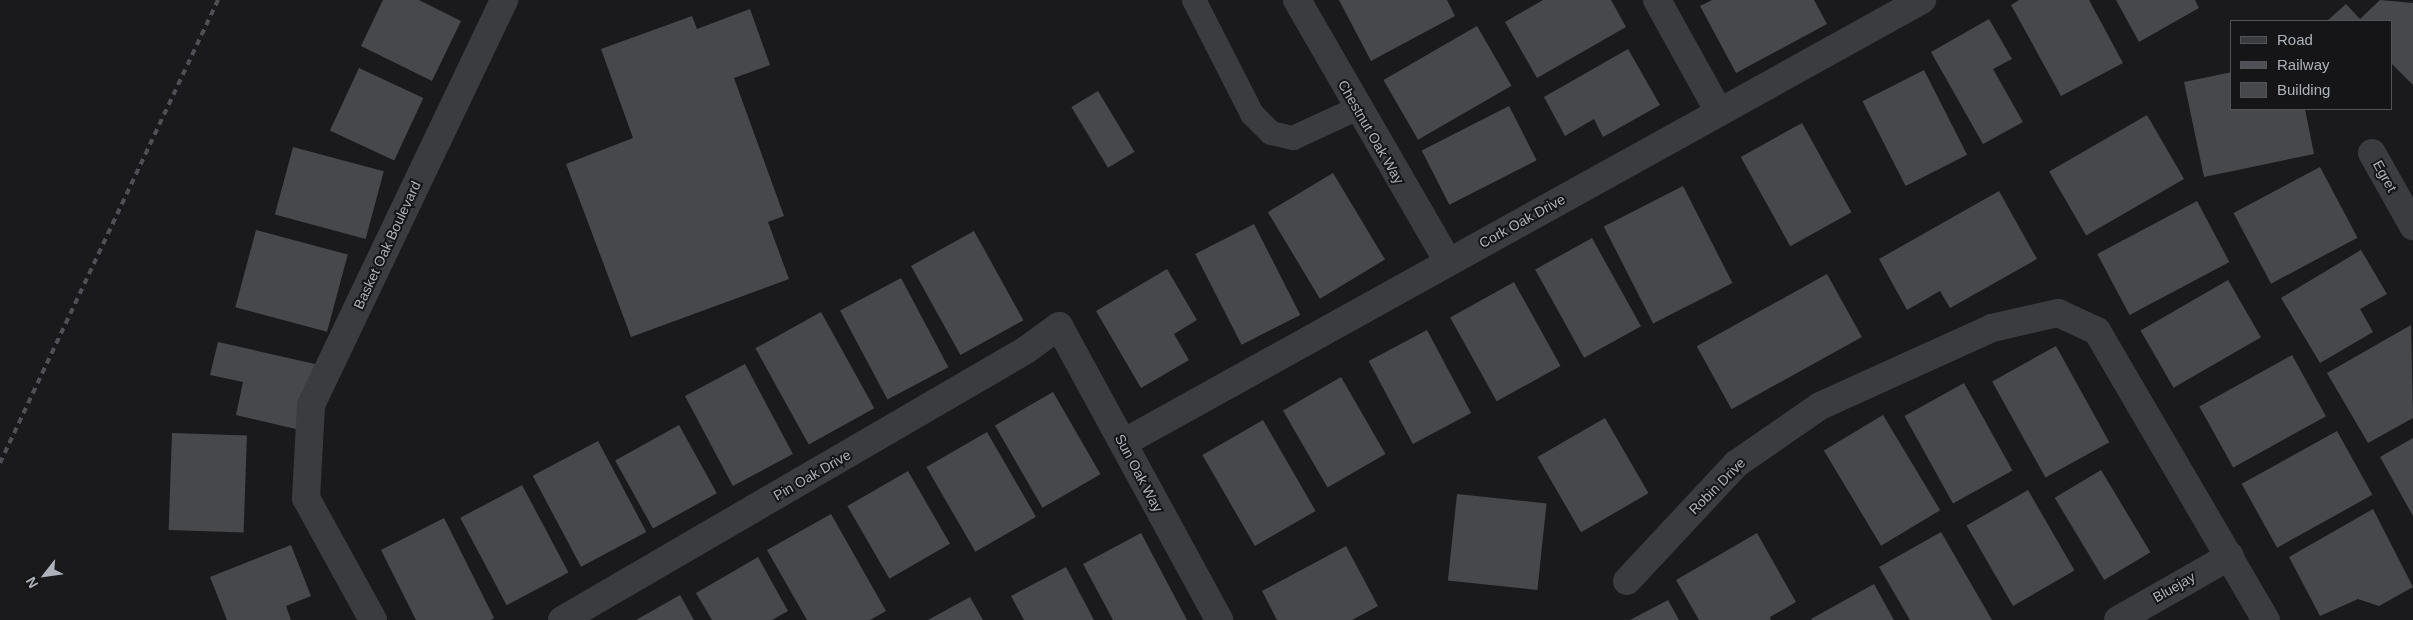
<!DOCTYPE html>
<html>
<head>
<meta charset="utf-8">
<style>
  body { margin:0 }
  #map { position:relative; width:2413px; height:620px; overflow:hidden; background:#1a1a1c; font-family:Helvetica,sans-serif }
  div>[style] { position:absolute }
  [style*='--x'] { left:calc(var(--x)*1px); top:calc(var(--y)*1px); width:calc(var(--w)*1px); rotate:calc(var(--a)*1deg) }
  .building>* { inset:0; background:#47484c; transform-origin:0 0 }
  .service>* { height:24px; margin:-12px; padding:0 12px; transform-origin:12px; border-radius:12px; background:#3b3c40 }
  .minor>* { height:28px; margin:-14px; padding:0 14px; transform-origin:14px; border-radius:14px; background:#3b3c40 }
  .rail>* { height:4px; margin-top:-2px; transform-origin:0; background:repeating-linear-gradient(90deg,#4e5055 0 6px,transparent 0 11px) }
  span { translate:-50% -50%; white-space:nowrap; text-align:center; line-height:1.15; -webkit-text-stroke:4px #151517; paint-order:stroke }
  .street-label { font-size:14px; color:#adb2ba }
  .legend { position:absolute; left:2230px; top:20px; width:162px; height:90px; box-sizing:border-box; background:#151517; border:1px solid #525458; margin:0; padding:6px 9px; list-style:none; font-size:15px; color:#adb2ba }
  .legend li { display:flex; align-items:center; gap:10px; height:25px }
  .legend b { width:25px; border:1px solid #525458 }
  .north { position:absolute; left:20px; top:550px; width:50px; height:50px; -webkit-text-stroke:4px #151517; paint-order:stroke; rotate:240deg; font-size:14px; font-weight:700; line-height:20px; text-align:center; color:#adb2ba }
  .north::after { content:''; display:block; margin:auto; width:18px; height:22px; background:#adb2ba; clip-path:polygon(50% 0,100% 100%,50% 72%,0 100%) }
</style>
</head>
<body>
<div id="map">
  <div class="building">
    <div style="clip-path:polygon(383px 0,419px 0,461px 21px,432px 81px,361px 46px)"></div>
    <div style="clip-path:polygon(1339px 0,1447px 0,1455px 16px,1371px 61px)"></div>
    <div style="clip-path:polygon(1543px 0,1611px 0,1626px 27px,1537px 78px,1505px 22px)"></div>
    <div style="clip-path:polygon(1712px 0,1814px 0,1827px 24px,1736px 73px,1700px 6px)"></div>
    <div style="clip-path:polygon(2019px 0,2089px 0,2123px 63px,2061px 96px,2011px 5px)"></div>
    <div style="clip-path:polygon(2116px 0,2195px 0,2199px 8px,2139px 42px)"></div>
    <div style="clip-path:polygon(2380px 0,2413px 3px,2413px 85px,2392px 64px,2392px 21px,2327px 21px,2346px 4px,2360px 19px)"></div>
    <div style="clip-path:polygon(750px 9px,770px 65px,734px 78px,784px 216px,768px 222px,789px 279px,631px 337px,566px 164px,633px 138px,601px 49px,692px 16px,697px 29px)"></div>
    <div style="clip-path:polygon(1989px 19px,2012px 59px,1993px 69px,2023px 122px,1983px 144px,1931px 52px)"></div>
    <div style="left:1477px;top:26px;width:69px;height:108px;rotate:60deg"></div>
    <div style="clip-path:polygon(1628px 49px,1660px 105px,1603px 137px,1594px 119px,1565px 136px,1544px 97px)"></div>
    <div style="left:359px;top:68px;width:71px;height:69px;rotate:25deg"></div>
    <div style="left:1924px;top:70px;width:95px;height:69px;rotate:63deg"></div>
    <div style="clip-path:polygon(2232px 72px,2232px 109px,2305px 109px,2314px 154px,2204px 177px,2184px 82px)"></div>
    <div style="left:1098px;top:91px;width:71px;height:31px;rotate:59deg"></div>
    <div style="left:1509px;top:106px;width:61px;height:98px;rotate:63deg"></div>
    <div style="left:2147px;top:115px;width:74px;height:113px;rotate:60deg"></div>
    <div style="left:1802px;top:123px;width:102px;height:70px;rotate:61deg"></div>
    <div style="left:293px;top:147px;width:94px;height:70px;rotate:15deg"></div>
    <div style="left:2320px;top:167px;width:80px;height:98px;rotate:62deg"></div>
    <div style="left:1333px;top:173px;width:101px;height:76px;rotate:59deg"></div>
    <div style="left:1683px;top:186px;width:109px;height:89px;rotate:63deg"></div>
    <div style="clip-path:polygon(1999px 191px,2037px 259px,1950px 308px,1940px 291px,1907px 310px,1879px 259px)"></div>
    <div style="left:2197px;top:201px;width:69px;height:113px;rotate:62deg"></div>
    <div style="left:1254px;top:224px;width:102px;height:66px;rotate:63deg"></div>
    <div style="left:256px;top:230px;width:95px;height:80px;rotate:15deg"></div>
    <div style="left:974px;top:231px;width:102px;height:72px;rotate:61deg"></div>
    <div style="left:1592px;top:238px;width:101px;height:65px;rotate:61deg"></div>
    <div style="clip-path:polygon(2361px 250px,2387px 294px,2360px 309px,2373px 332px,2320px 363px,2281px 298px)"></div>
    <div style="clip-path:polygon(1167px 269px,1197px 320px,1174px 334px,1189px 360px,1141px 388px,1096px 311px)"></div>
    <div style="left:1827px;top:274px;width:72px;height:149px;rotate:61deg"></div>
    <div style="left:901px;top:278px;width:101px;height:69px;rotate:62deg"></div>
    <div style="left:2228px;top:280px;width:66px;height:101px;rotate:60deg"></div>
    <div style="left:1514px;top:282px;width:96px;height:73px;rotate:61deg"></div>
    <div style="left:821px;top:312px;width:110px;height:75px;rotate:61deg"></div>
    <div style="clip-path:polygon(2411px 325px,2413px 418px,2368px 443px,2327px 373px)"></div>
    <div style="left:1427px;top:330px;width:94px;height:66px;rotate:62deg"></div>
    <div style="clip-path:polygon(218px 342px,315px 364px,300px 430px,236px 415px,243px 382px,210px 375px)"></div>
    <div style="left:2056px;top:346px;width:110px;height:73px;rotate:61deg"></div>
    <div style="left:2292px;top:355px;width:70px;height:106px;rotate:61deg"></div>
    <div style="left:745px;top:364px;width:102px;height:68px;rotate:62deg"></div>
    <div style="left:1341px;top:377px;width:89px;height:67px;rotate:60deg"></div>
    <div style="left:1964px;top:383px;width:100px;height:68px;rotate:61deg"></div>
    <div style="left:1053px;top:392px;width:95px;height:67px;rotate:60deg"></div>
    <div style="left:1883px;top:415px;width:111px;height:69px;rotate:59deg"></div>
    <div style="left:1605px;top:418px;width:87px;height:78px;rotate:60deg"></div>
    <div style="left:1263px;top:420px;width:105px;height:70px;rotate:60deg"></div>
    <div style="left:679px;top:425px;width:78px;height:73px;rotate:61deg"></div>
    <div style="left:2337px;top:431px;width:73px;height:109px;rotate:61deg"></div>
    <div style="left:987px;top:432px;width:98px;height:70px;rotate:60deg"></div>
    <div style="left:172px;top:433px;width:75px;height:97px;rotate:2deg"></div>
    <div style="clip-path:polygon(2413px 438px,2413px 516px,2380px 457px)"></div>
    <div style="left:598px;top:441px;width:103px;height:74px;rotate:62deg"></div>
    <div style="left:2101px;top:470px;width:96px;height:54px;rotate:59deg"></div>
    <div style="left:908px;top:471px;width:84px;height:70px;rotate:60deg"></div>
    <div style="left:522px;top:485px;width:99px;height:70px;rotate:62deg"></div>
    <div style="left:2028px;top:490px;width:93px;height:71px;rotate:60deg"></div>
    <div style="left:1457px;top:494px;width:90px;height:87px;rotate:6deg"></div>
    <div style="clip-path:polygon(2373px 509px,2413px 587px,2379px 606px,2358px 599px,2320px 616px,2289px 557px)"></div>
    <div style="clip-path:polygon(831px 514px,886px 611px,870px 620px,807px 620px,767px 550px)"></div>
    <div style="clip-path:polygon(444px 518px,494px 618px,491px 620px,416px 620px,381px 550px)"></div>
    <div style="clip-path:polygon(1941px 532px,1992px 620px,1910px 620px,1879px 567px)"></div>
    <div style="clip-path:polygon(1141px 533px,1187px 620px,1113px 620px,1083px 564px)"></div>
    <div style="clip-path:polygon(1757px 533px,1796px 602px,1770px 617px,1771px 620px,1699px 620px,1676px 580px)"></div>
    <div style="clip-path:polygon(291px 545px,311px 596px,286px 606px,291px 620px,227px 620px,210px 577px)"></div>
    <div style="clip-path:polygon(1346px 546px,1378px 606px,1352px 620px,1277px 620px,1262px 591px)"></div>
    <div style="clip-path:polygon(758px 557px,788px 611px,772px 620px,712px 620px,696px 593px)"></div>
    <div style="clip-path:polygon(1066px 567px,1094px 620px,1024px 620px,1011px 596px)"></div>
    <div style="clip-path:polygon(1874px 584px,1894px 620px,1812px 620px,1811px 619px)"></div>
    <div style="clip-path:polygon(680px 595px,694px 620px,636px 620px)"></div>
    <div style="clip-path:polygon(970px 597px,983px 620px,928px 620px)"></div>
    <div style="clip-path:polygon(1668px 600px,1679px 620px,1630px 620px)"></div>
  </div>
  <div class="service">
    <div style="--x:1194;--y:0;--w:128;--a:63"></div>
    <div style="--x:1252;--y:114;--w:27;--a:45"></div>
    <div style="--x:1271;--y:133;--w:23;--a:13"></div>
    <div style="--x:1293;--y:138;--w:72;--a:-24.8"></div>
  </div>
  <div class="minor">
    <div style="--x:1297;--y:0;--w:302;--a:60"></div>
    <div style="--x:1657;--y:0;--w:128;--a:61"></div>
    <div style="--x:2372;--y:153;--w:84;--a:60.7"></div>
    <div style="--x:1123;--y:443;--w:914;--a:-29.01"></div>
    <div style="--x:1627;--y:581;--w:160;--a:-47"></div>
    <div style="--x:1736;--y:464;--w:102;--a:-34.6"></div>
    <div style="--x:1820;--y:406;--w:189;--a:-24.4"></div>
    <div style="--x:1992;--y:328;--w:68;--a:-12.8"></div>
    <div style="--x:2058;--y:313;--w:43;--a:24.8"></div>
    <div style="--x:2097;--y:331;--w:335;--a:59.7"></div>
    <div style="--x:373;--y:620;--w:139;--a:-118.8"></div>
    <div style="--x:306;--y:498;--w:93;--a:-86.9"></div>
    <div style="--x:311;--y:405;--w:449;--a:-64.5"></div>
    <div style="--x:562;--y:620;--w:537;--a:-30.19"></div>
    <div style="--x:1026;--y:350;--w:41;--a:-36"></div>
    <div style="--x:1059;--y:326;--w:335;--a:61.4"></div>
    <div style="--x:2118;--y:620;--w:129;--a:-29.7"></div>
  </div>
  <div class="rail">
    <div style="--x:0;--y:463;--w:512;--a:-64.79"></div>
  </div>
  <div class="street-label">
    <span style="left:1371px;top:132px;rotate:60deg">Chestnut Oak Way</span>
    <span style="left:2385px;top:176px;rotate:61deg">Egret</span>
    <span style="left:1522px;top:221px;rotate:-29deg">Cork Oak Drive</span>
    <span style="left:387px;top:245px;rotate:-65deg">Basket Oak Boulevard</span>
    <span style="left:1139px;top:473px;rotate:62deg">Sun Oak Way</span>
    <span style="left:812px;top:475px;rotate:-30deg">Pin Oak Drive</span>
    <span style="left:1717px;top:486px;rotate:-45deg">Robin Drive</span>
    <span style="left:2174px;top:587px;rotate:-30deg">Bluejay</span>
  </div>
  <ul class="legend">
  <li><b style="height:6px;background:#3b3c40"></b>Road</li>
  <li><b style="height:6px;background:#4e5055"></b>Railway</li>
  <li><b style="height:14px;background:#47484c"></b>Building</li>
  </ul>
  <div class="north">N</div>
</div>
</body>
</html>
